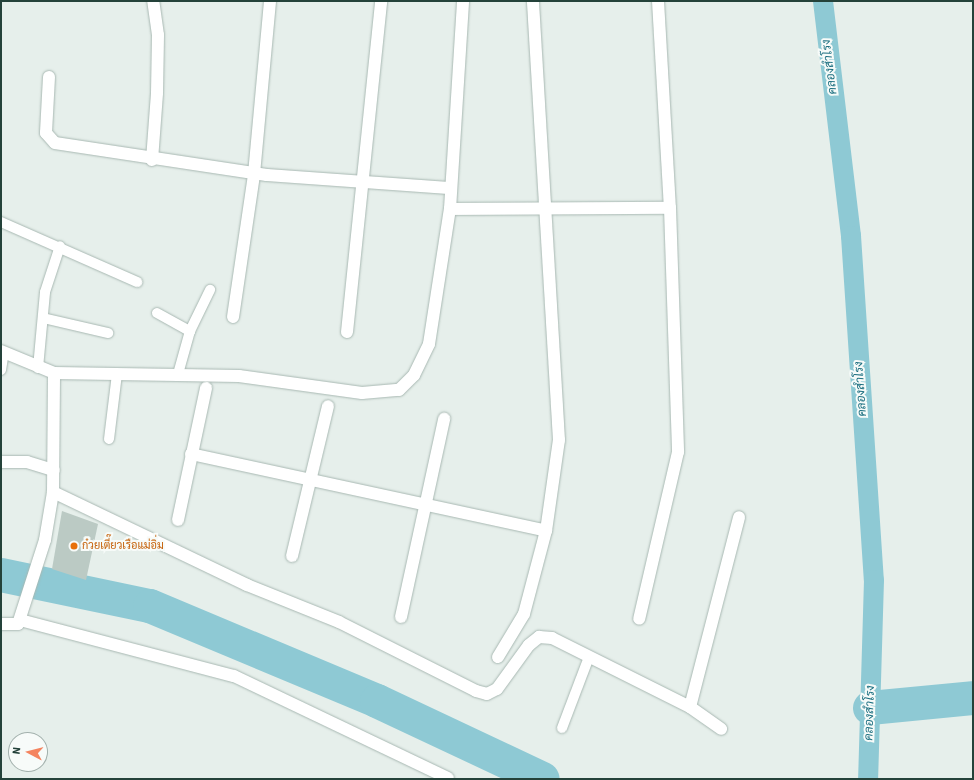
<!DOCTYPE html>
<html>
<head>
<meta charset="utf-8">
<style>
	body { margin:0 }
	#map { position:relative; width:974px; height:780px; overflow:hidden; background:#e6efeb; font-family:"Source Sans 3",Sarabun,sans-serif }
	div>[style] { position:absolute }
	.canal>* { height:20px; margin:-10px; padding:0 10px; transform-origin:10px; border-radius:10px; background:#8ec9d4 }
	.river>* { height:34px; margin:-17px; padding:0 17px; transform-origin:17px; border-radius:17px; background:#8ec9d4 }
	.building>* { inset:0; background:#bbcac4 }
	.roads { filter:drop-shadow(0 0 1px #a8b8b2) drop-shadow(0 0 1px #a8b8b2) }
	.lane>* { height:10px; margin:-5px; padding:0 5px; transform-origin:5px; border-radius:5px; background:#fff }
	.street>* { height:12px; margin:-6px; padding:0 6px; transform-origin:6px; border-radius:6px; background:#fff }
	.dots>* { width:11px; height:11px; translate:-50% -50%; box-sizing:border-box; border:2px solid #f7fbf9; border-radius:50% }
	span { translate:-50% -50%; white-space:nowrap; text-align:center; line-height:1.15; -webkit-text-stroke:4px #f7fbf9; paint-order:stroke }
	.food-label { font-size:11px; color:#c56008 }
	.left { translate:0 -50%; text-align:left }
	.water-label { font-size:12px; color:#1c6f80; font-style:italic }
	.frame { position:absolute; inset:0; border:2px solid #24423a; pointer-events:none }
	.north { position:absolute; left:8px; top:732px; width:40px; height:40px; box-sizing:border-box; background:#f7fbf9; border:1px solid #a3b1ad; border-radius:50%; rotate:277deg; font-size:11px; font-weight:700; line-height:16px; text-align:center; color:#24423a }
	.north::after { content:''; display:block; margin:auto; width:14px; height:18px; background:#f4845f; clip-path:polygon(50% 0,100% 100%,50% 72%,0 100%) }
</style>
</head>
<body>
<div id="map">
	<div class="canal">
		<div style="left:823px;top:1px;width:237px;rotate:83.2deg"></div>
		<div style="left:851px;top:236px;width:345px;rotate:86.2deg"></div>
		<div style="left:874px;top:580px;width:199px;rotate:91.7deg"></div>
	</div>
	<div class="river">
		<div style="left:1px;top:575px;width:152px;rotate:11.8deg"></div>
		<div style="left:150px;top:606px;width:246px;rotate:22.7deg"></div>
		<div style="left:377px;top:701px;width:183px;rotate:25.2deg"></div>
		<div style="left:870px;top:708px;width:103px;rotate:-5.5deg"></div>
	</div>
	<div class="building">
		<div style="clip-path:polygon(62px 511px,98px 524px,86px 580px,52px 569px)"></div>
	</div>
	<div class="roads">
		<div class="lane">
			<div style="left:1px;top:222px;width:149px;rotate:23.8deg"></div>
			<div style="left:157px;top:313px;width:38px;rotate:29deg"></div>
			<div style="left:43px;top:318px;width:67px;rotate:13deg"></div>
			<div style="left:38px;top:368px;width:76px;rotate:-84.7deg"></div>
			<div style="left:45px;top:292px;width:48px;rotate:-71.9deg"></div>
			<div style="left:1px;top:370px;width:18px;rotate:-81deg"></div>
			<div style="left:178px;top:374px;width:45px;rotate:-74.4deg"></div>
			<div style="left:190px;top:331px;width:46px;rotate:-64deg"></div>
			<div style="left:109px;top:439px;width:65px;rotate:-83deg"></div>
			<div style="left:562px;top:728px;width:76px;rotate:-69.2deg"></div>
		</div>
		<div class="street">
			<div style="left:658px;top:1px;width:207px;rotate:86.7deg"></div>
			<div style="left:49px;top:77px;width:56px;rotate:93.1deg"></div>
			<div style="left:46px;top:133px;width:13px;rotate:48deg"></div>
			<div style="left:55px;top:143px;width:214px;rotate:8.6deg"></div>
			<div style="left:267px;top:175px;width:182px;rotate:4.1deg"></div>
			<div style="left:152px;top:160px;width:67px;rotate:-85.7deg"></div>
			<div style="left:157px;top:93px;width:58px;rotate:-89deg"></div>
			<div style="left:158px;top:35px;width:34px;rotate:-98deg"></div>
			<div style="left:450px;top:209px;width:220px;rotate:-0.3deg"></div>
			<div style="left:670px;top:208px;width:244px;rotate:88.1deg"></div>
			<div style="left:678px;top:452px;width:171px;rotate:103.1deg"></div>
			<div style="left:233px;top:317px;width:145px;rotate:-81.6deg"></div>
			<div style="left:254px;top:174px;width:174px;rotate:-84.7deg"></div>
			<div style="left:347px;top:332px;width:333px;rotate:-84.1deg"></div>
			<div style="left:1px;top:351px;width:57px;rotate:22.5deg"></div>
			<div style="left:54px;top:373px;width:185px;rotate:0.9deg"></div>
			<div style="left:239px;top:376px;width:124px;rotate:7.9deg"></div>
			<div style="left:362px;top:393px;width:37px;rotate:-5deg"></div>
			<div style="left:399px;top:390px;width:21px;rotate:-45deg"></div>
			<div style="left:414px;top:375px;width:34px;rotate:-64deg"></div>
			<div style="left:429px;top:344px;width:137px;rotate:-81.2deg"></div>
			<div style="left:450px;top:209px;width:208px;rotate:-86.4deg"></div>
			<div style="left:191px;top:454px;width:363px;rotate:12.2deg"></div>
			<div style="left:546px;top:531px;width:92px;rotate:-81.9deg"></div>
			<div style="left:559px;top:440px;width:440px;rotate:-93.4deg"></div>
			<div style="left:1px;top:462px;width:26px"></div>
			<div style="left:27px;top:462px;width:28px;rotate:17deg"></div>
			<div style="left:53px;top:492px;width:215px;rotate:25.6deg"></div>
			<div style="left:247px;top:585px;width:99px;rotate:21.9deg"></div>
			<div style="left:339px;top:622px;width:153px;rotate:26.7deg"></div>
			<div style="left:476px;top:691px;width:11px;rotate:15deg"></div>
			<div style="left:487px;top:694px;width:11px;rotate:-27deg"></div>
			<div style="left:497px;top:689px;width:54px;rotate:-54deg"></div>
			<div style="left:529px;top:645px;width:13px;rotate:-39deg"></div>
			<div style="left:539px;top:637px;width:13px;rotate:4deg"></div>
			<div style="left:552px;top:638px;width:154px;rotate:26.6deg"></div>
			<div style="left:690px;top:707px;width:38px;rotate:35deg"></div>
			<div style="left:178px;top:520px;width:135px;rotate:-78deg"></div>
			<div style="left:292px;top:556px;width:154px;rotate:-76.5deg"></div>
			<div style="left:401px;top:617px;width:203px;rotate:-77.7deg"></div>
			<div style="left:20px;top:620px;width:221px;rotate:14.7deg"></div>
			<div style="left:234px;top:676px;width:237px;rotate:25.5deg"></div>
			<div style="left:1px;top:624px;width:17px"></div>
			<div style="left:18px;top:624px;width:88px;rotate:-72.2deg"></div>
			<div style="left:45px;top:540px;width:49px;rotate:-80.5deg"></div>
			<div style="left:53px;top:492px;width:119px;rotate:-89.5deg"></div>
			<div style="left:498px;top:657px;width:50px;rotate:-58.8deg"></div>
			<div style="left:524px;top:614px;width:86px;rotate:-75.2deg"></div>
			<div style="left:690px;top:707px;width:196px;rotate:-75.5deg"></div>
		</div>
	</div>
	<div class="dots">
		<div style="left:74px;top:546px;background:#e8710a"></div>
	</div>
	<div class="food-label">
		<span class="left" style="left:82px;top:546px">ก๋วยเตี๊ยวเรือแม่อิ่ม</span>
	</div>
	<div class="water-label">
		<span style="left:830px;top:67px;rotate:-97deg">คลองสำโรง</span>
		<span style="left:861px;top:389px;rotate:-94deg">คลองสำโรง</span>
		<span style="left:870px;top:713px;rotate:-88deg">คลองสำโรง</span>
	</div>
	<div class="frame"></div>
	<div class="north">N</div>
</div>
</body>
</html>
